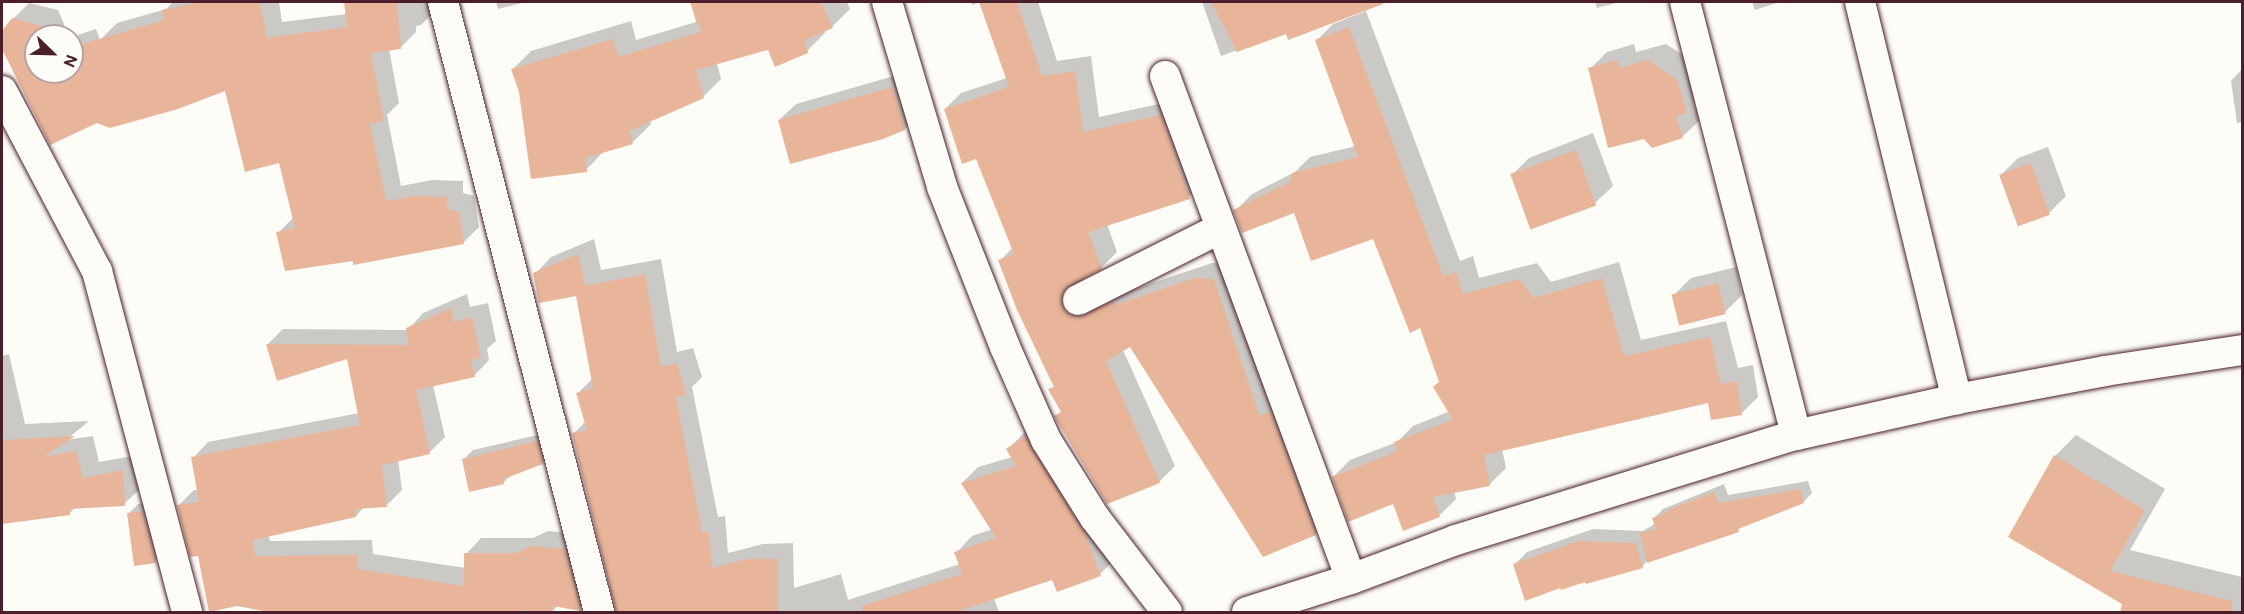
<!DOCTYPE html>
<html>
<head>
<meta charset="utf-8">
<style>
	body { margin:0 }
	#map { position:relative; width:2244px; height:614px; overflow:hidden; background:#fdfcf7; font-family:"Balsamiq Sans",sans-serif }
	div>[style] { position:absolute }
	.shadow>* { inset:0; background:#0003 }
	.building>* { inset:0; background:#e8b59a; transform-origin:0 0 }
	.roads { filter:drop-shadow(0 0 2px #4a1f2b) drop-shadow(0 0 2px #4a1f2b) }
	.minor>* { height:30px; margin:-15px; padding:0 15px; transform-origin:15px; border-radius:15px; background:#fdfcf7 }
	span { translate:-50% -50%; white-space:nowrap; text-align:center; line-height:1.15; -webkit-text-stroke:4.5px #fdfcf7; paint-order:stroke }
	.frame { position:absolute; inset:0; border:3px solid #4a1f2b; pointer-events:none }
	.north { position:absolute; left:24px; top:24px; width:60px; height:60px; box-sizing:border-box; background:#fdfcf7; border:2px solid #b5a4a5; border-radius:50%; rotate:113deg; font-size:16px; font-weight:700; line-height:24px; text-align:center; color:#4a1f2b }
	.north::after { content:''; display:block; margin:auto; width:21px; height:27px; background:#4a1f2b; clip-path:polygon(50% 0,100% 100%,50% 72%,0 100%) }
</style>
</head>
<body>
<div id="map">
	<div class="shadow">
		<div style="clip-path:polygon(173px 2px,279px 2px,282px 22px,347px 14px,346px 2px,436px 2px,437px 9px,421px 25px,416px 26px,416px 32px,400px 48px,389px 49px,399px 103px,387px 115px,401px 186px,432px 180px,463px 181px,463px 193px,474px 196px,479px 227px,463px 243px,354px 259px,278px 233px,294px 217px,280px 161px,226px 89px,97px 121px,50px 143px,2px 45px,2px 33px,13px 19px,29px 3px,58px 10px,69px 36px,36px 36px,36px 72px,72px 72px,72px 37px,96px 29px,100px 40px,117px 23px,166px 9px)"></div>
		<div style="clip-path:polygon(496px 2px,526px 2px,498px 9px)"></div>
		<div style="clip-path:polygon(694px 2px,847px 2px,850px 9px,832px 27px,825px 30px,825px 33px,807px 51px,769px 48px,717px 63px,721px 79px,703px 97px,650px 120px,651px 124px,633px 142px,604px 151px,586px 170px,521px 91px,513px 69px,531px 51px,631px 21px,636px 40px,696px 22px,691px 4px)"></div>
		<div style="clip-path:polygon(971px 2px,1038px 2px,1057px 61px,1091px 56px,1099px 117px,1177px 100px,1205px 181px,1189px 197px,1107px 224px,1117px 252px,1101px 268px,1076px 281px,1078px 291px,1131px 290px,1212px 263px,1230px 264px,1332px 518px,1316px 534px,1131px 345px,1123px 350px,1175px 466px,1159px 482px,1107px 503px,1056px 417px,1062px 411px,1050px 390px,1055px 385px,1000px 261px,1013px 247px,977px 157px,945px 109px,961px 93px,1007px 78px,981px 2px,972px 5px)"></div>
		<div style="clip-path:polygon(1202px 2px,1323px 2px,1325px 5px,1304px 26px,1221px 56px)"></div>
		<div style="clip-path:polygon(1595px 2px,1620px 2px,1597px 8px)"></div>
		<div style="clip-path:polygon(1752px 2px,1780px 2px,1755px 10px)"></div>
		<div style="clip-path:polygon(1366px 11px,1460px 261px,1473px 256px,1479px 278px,1537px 263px,1551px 282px,1619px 262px,1641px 340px,1726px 321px,1738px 368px,1753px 365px,1758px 397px,1741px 414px,1709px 401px,1502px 449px,1506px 468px,1489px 485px,1454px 492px,1456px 499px,1439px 516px,1394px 503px,1333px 477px,1350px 460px,1397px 442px,1413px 426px,1450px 411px,1421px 326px,1373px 237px,1295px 211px,1235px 211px,1252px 194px,1295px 172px,1310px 157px,1356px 146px,1316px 41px,1333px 24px)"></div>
		<div style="clip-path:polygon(1634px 44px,1636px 52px,1666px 44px,1694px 62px,1704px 94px,1694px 103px,1700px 120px,1682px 137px,1590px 69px,1607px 52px)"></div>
		<div style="clip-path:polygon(2242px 69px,2242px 122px,2237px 123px,2231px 81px)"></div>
		<div style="clip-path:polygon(908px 72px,921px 112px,905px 129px,883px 137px,779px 120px,796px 104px)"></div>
		<div style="clip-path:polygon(1593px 133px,1613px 186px,1595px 203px,1532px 228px,1512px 175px,1529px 158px)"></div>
		<div style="clip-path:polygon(2048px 147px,2066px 196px,2049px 213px,2001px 175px,2018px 158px)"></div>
		<div style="clip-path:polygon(594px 239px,601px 270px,661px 259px,677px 352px,693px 348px,702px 377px,692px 387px,718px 517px,725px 516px,728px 553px,763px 544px,793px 543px,794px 588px,841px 574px,848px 600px,960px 564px,956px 553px,972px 536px,993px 529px,962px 483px,978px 467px,1012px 457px,1008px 449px,1024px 433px,1042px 421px,1116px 558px,1100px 574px,1053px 578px,994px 598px,999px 612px,617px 612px,573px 434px,586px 421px,578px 393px,593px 378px,577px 294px,535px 274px,551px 257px)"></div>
		<div style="clip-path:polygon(1736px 267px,1742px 295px,1725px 312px,1674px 295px,1691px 278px)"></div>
		<div style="clip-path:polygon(467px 294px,470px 307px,488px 303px,496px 341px,487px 349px,489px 360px,474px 376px,433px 385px,445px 437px,429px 453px,398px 459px,402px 490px,386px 506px,364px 507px,356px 516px,269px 535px,270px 541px,372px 540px,373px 554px,466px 568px,466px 554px,481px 538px,533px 538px,548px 531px,580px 534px,596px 594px,580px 609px,558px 606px,552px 611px,545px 612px,281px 612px,237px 605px,199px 555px,178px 506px,194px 490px,198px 490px,193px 458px,208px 442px,359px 413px,348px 357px,267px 345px,283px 329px,408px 330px,423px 313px)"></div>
		<div style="clip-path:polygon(9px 354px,25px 424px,89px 421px,66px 440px,93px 436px,99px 462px,139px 455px,141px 488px,124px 504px,76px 507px,69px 514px,2px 522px,2px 356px)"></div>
		<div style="clip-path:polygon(546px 433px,552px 454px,543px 463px,512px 474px,503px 483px,464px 459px,473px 450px)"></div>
		<div style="clip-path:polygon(2076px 435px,2165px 489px,2130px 550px,2242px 577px,2242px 612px,2142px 612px,2010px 537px,2055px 456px)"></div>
		<div style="clip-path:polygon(1808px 481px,1812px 493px,1803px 502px,1743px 525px,1738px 530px,1647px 561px,1642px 567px,1586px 580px,1515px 564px,1527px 552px,1593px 529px,1643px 531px,1656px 523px,1654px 518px,1663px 509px,1724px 484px,1728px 495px)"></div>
		<div style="clip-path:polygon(151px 502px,164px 552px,155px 561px,129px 513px,138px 504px)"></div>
	</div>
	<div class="building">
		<div style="clip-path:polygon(201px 2px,260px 2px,267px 38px,347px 27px,344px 2px,397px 2px,401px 49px,371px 53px,384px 121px,370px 124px,386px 201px,415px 196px,447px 197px,447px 209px,459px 212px,464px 244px,353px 265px,353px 261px,285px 271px,276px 232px,295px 228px,279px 163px,245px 172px,225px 91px,178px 109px,110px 128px,97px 123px,50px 145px,2px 49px,2px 31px,12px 18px,42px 26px,46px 36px,36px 36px,36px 72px,72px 72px,72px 47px,164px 20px,162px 10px)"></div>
		<div style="clip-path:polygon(690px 2px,821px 2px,833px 28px,805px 40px,808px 53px,775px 67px,768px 50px,696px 70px,704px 98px,629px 131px,633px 144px,585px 158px,587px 172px,531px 179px,519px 92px,511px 69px,613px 39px,618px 57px,701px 32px)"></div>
		<div style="clip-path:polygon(979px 2px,1017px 2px,1042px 76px,1075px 71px,1083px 132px,1161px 115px,1190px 199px,1088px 232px,1102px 269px,1064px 290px,1061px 300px,1063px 308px,1069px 315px,1078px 317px,1114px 301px,1115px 305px,1195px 278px,1214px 279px,1259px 415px,1271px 412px,1316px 535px,1263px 557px,1130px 347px,1106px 361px,1160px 483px,1107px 504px,1054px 416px,1061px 412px,1048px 389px,1054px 387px,1017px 310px,998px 260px,1014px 254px,976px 159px,962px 164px,944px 109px,1009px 87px)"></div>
		<div style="clip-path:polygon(1211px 2px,1382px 2px,1383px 4px,1288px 40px,1286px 34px,1237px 52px)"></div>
		<div style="clip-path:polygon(1349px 27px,1443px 276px,1456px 272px,1463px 294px,1519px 279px,1534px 298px,1602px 278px,1624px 356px,1710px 337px,1721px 384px,1737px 381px,1742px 415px,1711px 420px,1708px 403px,1484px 455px,1490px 486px,1433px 497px,1440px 517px,1403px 531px,1393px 504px,1348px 522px,1332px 477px,1398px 451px,1394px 442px,1453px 420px,1433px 387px,1439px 382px,1420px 328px,1410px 333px,1373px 239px,1311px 261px,1294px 213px,1242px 233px,1233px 210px,1290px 182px,1292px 173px,1358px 157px,1315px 40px)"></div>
		<div style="clip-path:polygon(1617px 60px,1619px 68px,1648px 60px,1677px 80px,1687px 113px,1676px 116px,1683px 138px,1652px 148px,1644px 139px,1608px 148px,1588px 68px)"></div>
		<div style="clip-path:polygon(892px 87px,905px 130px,883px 139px,790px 164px,778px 120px)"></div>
		<div style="left:1576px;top:150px;width:59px;height:70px;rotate:70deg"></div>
		<div style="left:2031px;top:163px;width:55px;height:34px;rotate:70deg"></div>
		<div style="clip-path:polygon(578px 254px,585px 286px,645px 274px,661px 367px,677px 363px,686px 395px,676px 398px,702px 532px,709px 532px,712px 568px,746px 559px,778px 559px,778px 612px,616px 612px,572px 433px,587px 430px,576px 393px,593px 388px,576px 296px,539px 303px,533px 273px)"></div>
		<div style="left:1718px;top:283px;width:32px;height:48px;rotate:76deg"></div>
		<div style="clip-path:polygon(451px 308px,454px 322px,472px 317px,481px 358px,471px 360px,475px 377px,416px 390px,430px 454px,382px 465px,387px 507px,356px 509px,356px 517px,253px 540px,255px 556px,357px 555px,358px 569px,464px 586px,464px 553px,516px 553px,532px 546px,565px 549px,581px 611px,553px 606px,553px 612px,521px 610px,521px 612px,269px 612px,237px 606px,209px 612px,198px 556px,190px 557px,177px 505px,199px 502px,191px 457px,360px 425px,347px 359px,277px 381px,266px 344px,409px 345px,406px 328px)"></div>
		<div style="clip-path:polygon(75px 436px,43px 457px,76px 451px,83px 478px,123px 470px,125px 506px,69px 509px,70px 515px,2px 524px,2px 440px)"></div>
		<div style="clip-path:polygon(1025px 436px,1084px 532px,1101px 576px,1057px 592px,1052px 580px,956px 612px,863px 612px,862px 606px,962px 574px,954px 552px,996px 538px,961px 483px,1016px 466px,1006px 449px)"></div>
		<div style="clip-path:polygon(537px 441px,543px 464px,503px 479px,504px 484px,469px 492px,462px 459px)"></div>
		<div style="clip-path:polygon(2054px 455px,2145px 510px,2110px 571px,2232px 601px,2231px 612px,2120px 612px,2122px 604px,2008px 537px)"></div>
		<div style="clip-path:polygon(1800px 489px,1804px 503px,1738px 529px,1739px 532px,1647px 563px,1640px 533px,1656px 529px,1652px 518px,1668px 512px,1668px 510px,1714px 492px,1719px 503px)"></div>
		<div style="clip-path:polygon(142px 511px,156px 563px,134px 566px,127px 513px)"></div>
		<div style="clip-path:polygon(1579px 541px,1636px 543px,1643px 568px,1586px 584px,1585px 582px,1561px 590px,1560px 588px,1525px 601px,1513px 564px)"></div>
	</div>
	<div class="roads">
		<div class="minor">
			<div style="left:443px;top:2px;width:630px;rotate:75.65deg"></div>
			<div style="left:887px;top:2px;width:193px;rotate:73.4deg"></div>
			<div style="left:942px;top:187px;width:172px;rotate:68.5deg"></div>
			<div style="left:1005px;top:347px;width:102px;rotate:66.2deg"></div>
			<div style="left:1046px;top:440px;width:92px;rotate:57.9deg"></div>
			<div style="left:1095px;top:518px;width:118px;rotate:52.5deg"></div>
			<div style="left:1685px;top:2px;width:447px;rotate:75.6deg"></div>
			<div style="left:1860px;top:2px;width:409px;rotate:76.3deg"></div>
			<div style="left:1165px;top:76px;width:536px;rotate:69.71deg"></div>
			<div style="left:2px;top:91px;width:204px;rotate:62.2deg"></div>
			<div style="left:97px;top:271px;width:353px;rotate:75.2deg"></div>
			<div style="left:1078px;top:300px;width:160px;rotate:-26.7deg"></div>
			<div style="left:1247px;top:612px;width:109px;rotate:-17.6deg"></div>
			<div style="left:1351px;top:579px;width:112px;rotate:-20.4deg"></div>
			<div style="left:1456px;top:540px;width:356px;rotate:-17.2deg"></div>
			<div style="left:1796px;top:435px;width:165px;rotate:-12.6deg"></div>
			<div style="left:1957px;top:399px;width:151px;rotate:-10.7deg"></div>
			<div style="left:2105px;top:371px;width:139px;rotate:-8.7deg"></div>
		</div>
	</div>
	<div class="frame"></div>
	<div class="north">N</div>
</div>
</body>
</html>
